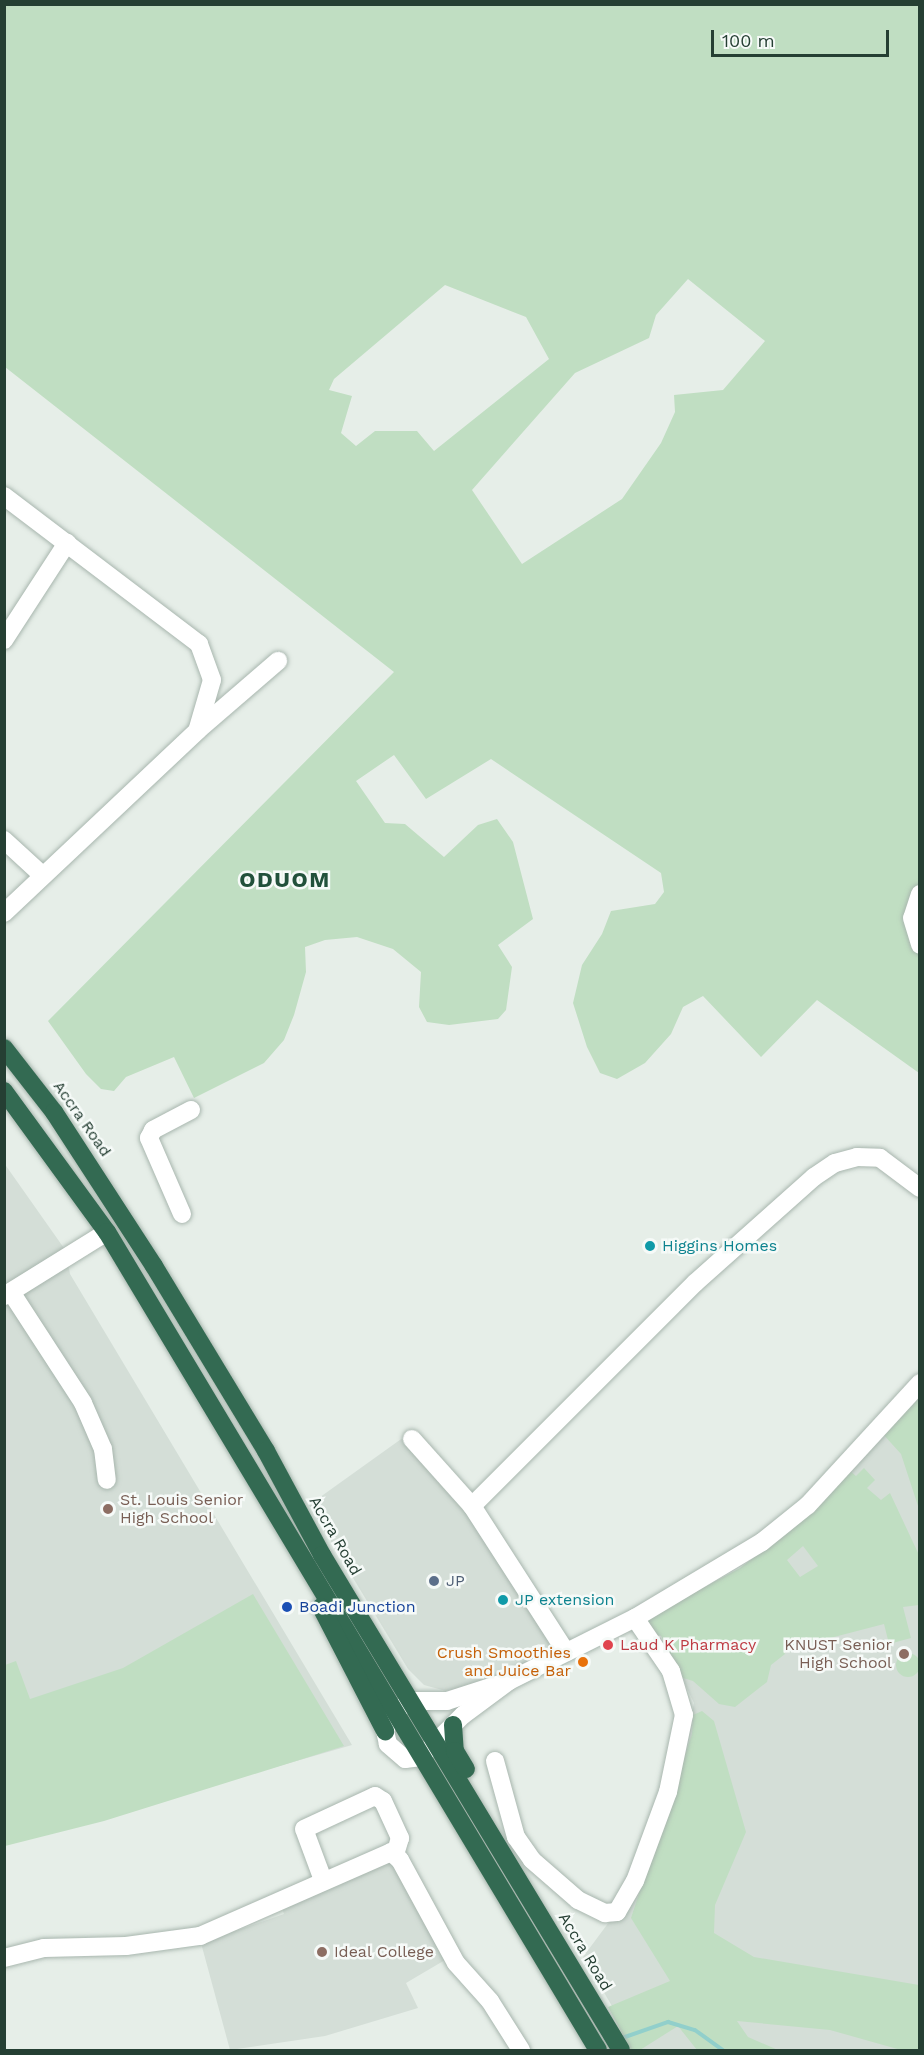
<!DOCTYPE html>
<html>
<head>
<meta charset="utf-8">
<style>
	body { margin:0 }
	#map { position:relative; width:924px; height:2055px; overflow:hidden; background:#e6eee8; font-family:"Work Sans",sans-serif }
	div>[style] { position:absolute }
	.built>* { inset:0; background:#d4ded7 }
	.green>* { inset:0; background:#c0dec2 }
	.round { border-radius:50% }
	.stream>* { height:4px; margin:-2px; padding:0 2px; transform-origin:2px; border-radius:2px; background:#91cfcb }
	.roads { filter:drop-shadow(0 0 2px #a8b6ae) drop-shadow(0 0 2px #a8b6ae) }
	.minor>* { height:18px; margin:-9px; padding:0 9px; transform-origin:9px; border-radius:9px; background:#fff }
	.highway>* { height:18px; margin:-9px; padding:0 9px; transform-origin:9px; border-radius:9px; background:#336a52 }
	.dots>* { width:16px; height:16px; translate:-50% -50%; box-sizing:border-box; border:3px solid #f6faf8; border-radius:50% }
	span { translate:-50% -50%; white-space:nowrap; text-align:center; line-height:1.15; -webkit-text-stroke:5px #f6faf8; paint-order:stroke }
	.street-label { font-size:16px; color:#253f33 }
	.culture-label { font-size:16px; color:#0d838f }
	.left { translate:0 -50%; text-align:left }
	.education-label { font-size:16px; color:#785e54 }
	.right { translate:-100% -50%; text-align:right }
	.service-label { font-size:16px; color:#4e5e75 }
	.transit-label { font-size:16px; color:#164399 }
	.health-label { font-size:16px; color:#be3a42 }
	.food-label { font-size:16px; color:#c56008 }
	.district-label { font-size:22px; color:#22513b; font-weight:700; letter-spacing:1.5px }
	.frame { position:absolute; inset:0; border:6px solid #253f33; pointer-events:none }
	.scale { position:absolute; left:711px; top:30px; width:178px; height:27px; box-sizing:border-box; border:3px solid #253f33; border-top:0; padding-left:8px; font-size:18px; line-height:21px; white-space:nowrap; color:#253f33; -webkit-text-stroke:4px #f6faf8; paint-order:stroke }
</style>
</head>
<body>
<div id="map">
	<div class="built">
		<div style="clip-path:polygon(4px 1163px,66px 1251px,70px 1274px,352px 1745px,4px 1845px)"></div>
		<div style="clip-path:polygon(919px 1396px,919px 2050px,638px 2050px,583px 1957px,644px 1875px,681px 1761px,694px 1703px,663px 1639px,812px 1517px,893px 1421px)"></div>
		<div style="clip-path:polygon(404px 1437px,462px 1502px,542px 1622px,552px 1650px,484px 1684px,446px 1691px,424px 1685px,408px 1669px,309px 1505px)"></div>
		<div style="clip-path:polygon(391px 1855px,445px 1960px,406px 1983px,418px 2008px,325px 2036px,230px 2050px,201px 1943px,284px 1914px,281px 1905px)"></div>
	</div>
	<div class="green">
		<div style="clip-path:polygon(evenodd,4px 5px,919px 5px,919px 1073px,817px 1000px,761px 1057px,703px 996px,683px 1007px,671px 1034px,645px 1063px,617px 1079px,600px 1073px,587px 1047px,573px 1003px,582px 965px,602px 934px,611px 911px,655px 904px,664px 892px,661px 873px,491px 759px,426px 799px,394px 755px,356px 781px,385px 823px,405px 824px,444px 857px,478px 825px,497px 819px,513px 842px,533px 919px,498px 945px,512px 967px,506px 1010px,498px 1019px,449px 1025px,427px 1022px,419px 1007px,421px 972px,393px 949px,357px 937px,325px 940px,305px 947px,306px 972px,294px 1015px,284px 1040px,264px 1063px,194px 1098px,174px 1057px,126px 1077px,114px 1091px,101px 1089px,86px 1074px,48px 1021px,394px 672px,5px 367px,4px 5px,688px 279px,765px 341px,723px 390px,674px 395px,675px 412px,661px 443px,622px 499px,522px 564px,472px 490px,575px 373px,649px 338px,656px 315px,688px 279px,4px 5px,445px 285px,526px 317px,549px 359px,434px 451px,417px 431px,375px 431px,356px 446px,341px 433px,352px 396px,329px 390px,334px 379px,445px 285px)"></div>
		<div style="clip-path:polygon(919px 1395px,919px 1509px,901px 1454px,882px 1433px)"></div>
		<div style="clip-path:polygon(evenodd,864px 1468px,875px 1480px,867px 1488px,881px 1500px,890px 1493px,919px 1555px,919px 1605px,903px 1607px,911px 1638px,889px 1644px,884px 1624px,784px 1650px,785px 1654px,771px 1665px,767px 1682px,735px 1707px,719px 1704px,693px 1681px,683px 1678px,661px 1636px,648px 1631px,643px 1620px,740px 1568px,797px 1524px,849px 1470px,856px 1476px,864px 1468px,803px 1546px,818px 1566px,800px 1577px,787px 1560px,803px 1546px)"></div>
		<div style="clip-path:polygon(253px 1594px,344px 1746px,104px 1821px,5px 1846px,5px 1665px,16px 1661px,30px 1699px,123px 1668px)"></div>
		<div class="round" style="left:896px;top:1653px;width:24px;height:24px"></div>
		<div style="clip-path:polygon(702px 1711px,714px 1721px,746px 1832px,715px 1905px,714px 1933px,754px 1957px,919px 1985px,919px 2050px,901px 2050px,830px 2030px,737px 2021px,748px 2037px,778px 2050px,697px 2050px,678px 2026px,640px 2050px,631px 2050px,608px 2007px,670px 1981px,631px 1918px,692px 1734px,693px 1715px)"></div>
	</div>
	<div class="stream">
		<div style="left:622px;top:2038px;width:49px;rotate:-19.2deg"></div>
		<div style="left:668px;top:2022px;width:28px;rotate:17deg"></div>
		<div style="left:695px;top:2030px;width:34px;rotate:36deg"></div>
	</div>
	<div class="roads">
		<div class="minor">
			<div style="left:4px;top:496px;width:245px;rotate:37.2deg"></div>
			<div style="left:199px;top:644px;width:38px;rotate:70deg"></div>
			<div style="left:212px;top:680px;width:50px;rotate:106.3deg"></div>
			<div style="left:4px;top:640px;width:116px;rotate:-57deg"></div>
			<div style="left:4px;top:840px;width:52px;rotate:42.6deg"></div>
			<div style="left:920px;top:894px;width:25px;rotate:108deg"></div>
			<div style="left:912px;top:918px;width:28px;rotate:73deg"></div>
			<div style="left:4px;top:913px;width:267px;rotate:-43.3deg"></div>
			<div style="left:198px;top:730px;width:106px;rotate:-40.8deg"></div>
			<div style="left:182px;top:1214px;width:83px;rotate:-113.5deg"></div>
			<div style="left:149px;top:1138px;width:9px;rotate:-63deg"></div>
			<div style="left:153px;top:1130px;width:43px;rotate:-27.8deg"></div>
			<div style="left:11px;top:1292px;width:132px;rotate:57deg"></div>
			<div style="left:83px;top:1403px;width:50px;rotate:66.5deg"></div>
			<div style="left:103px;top:1449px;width:31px;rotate:83deg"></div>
			<div style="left:4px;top:1296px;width:121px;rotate:-31.9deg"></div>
			<div style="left:412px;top:1439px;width:90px;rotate:48.2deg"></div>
			<div style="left:472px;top:1506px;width:174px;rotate:57.2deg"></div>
			<div style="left:472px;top:1506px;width:315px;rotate:-45deg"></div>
			<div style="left:695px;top:1283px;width:159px;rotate:-41.7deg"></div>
			<div style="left:814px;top:1177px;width:25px;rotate:-34deg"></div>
			<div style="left:835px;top:1163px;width:23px;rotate:-15deg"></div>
			<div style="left:857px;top:1157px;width:23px;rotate:2deg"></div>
			<div style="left:880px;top:1158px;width:50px;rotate:36.9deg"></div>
			<div style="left:509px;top:1681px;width:57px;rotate:143.5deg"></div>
			<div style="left:463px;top:1715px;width:59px;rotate:135deg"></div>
			<div style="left:421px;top:1757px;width:16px;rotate:173deg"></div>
			<div style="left:405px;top:1759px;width:23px;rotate:-139deg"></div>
			<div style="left:388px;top:1744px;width:13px;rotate:-103deg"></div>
			<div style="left:385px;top:1731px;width:22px;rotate:-66deg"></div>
			<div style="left:394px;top:1711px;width:21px;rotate:-28deg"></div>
			<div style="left:413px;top:1701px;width:34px"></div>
			<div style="left:447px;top:1701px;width:65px;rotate:-17.9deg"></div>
			<div style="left:509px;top:1681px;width:141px;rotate:-26.6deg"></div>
			<div style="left:635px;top:1618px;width:148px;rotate:-30.9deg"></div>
			<div style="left:762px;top:1542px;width:59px;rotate:-38.8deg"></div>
			<div style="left:808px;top:1505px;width:166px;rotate:-47.4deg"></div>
			<div style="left:495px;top:1761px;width:79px;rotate:74.6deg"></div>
			<div style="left:516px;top:1837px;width:28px;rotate:55deg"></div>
			<div style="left:532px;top:1860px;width:61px;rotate:41deg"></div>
			<div style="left:578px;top:1900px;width:30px;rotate:26deg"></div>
			<div style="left:605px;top:1913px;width:12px;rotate:-5deg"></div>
			<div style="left:617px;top:1912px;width:36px;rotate:-60deg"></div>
			<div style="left:635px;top:1881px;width:95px;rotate:-69.7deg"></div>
			<div style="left:668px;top:1792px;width:79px;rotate:-78.3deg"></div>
			<div style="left:684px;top:1715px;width:46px;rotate:-106.5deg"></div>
			<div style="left:671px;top:1671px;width:64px;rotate:-124.2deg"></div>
			<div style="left:323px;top:1880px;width:54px;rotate:-110.4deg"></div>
			<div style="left:304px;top:1829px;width:78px;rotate:-24.9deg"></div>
			<div style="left:375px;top:1796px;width:9px;rotate:32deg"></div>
			<div style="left:383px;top:1801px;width:41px;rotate:65.3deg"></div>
			<div style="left:400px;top:1838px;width:17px;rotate:107deg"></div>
			<div style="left:4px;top:1958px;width:41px;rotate:-14deg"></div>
			<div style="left:44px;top:1948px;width:82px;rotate:-1.4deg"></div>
			<div style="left:126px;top:1946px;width:75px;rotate:-7.7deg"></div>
			<div style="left:200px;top:1936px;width:209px;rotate:-23.7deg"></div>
			<div style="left:391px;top:1852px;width:12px;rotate:42deg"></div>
			<div style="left:400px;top:1860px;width:117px;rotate:61.5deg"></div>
			<div style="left:456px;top:1963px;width:51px;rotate:48.2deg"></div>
			<div style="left:490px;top:2001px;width:58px;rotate:57.7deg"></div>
		</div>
		<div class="highway">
			<div style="left:4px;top:1048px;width:81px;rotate:52deg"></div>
			<div style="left:54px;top:1112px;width:184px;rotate:57deg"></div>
			<div style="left:154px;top:1266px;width:216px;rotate:58.8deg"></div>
			<div style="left:266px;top:1451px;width:118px;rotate:61.7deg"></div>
			<div style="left:322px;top:1555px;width:578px;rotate:58.87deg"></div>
			<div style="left:4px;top:1091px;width:175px;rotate:53.9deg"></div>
			<div style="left:107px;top:1232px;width:954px;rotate:59.03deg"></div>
			<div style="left:321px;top:1607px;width:140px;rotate:62.7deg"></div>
			<div style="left:453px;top:1725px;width:26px;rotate:86deg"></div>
			<div style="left:455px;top:1751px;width:21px;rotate:59deg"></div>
		</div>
	</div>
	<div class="dots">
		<div style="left:650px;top:1246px;background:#0f9aa8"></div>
		<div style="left:108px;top:1509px;background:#8d6e63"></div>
		<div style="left:434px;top:1581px;background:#5c6f8a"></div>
		<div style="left:503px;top:1600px;background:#0f9aa8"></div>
		<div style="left:287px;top:1607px;background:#1a4fb4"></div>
		<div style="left:608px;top:1645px;background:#e0444e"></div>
		<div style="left:904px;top:1654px;background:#8d6e63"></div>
		<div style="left:583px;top:1662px;background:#e8710a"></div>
		<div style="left:322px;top:1952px;background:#8d6e63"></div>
	</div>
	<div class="street-label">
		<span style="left:82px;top:1119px;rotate:55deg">Accra Road</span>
		<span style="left:335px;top:1536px;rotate:60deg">Accra Road</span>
		<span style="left:585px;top:1952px;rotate:59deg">Accra Road</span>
	</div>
	<div class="culture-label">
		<span class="left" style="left:662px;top:1246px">Higgins Homes</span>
		<span class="left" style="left:515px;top:1600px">JP extension</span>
	</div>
	<div class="education-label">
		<span class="left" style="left:120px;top:1509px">St. Louis Senior<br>High School</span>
		<span class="right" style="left:892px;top:1654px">KNUST Senior<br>High School</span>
		<span class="left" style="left:334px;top:1952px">Ideal College</span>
	</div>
	<div class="service-label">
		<span class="left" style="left:446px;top:1581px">JP</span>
	</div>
	<div class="transit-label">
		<span class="left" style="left:299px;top:1607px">Boadi Junction</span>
	</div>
	<div class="health-label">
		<span class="left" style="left:620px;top:1645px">Laud K Pharmacy</span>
	</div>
	<div class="food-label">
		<span class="right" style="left:571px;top:1662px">Crush Smoothies<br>and Juice Bar</span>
	</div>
	<div class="district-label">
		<span style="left:285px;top:880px">ODUOM</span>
	</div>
	<div class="frame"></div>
	<div class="scale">100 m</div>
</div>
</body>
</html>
